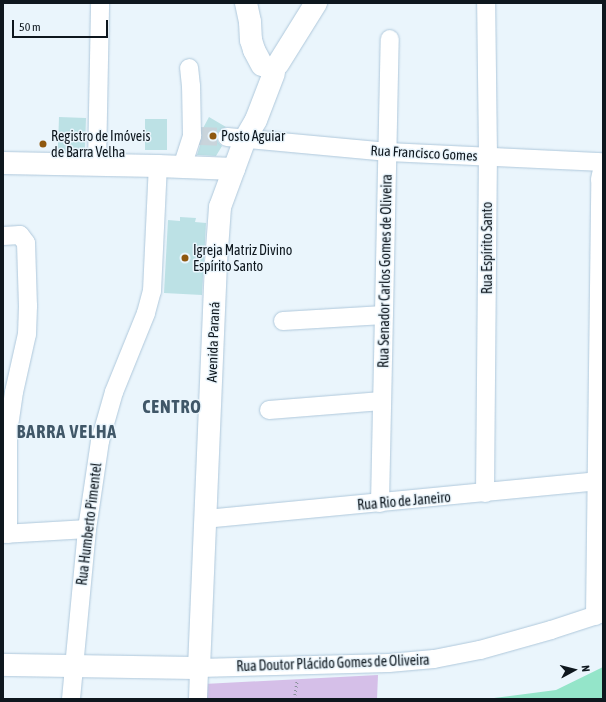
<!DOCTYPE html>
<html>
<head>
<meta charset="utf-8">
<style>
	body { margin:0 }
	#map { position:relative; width:606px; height:702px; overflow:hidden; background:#eaf5fc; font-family:"Asap Condensed",sans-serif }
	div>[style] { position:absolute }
	.green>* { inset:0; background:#d5bfe8 }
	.water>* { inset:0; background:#94e5c9 }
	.building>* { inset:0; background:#bce1e5; transform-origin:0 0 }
	.minor-tunnel>* { height:18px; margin-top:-9px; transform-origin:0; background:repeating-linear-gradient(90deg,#c9d4db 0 18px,transparent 0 27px) }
	.path>* { height:2.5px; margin-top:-1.25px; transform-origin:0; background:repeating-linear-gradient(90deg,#879198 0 1px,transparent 0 4px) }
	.roads { filter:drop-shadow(0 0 1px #afc8db) drop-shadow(0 0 1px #afc8db) }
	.minor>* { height:18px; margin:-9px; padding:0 9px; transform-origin:9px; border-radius:9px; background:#fff }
	.major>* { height:22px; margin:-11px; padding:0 11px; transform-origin:11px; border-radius:11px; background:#fff }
	.dots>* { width:11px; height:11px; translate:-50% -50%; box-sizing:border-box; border:2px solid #eaf5fc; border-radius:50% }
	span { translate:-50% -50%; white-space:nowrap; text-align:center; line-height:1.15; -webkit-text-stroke:3px #eaf5fc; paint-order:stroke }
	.poi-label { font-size:14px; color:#0e171e }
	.left { translate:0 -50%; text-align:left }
	.street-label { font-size:14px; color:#0e171e }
	.district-label { font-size:18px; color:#405768; font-weight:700; letter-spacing:1px }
	.frame { position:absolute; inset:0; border:4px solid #0e171e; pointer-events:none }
	.north { position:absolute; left:554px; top:650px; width:40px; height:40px; -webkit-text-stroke:3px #eaf5fc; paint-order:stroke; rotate:83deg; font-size:11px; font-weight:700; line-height:16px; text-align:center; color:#0e171e }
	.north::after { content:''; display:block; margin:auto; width:14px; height:18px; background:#0e171e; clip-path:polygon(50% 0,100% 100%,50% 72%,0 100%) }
	.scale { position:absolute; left:12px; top:20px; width:96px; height:18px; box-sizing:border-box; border:2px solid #0e171e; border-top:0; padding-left:5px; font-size:12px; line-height:14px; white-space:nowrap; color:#0e171e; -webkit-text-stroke:3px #eaf5fc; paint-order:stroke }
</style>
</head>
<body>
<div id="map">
	<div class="green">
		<div style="clip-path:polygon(378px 675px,377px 699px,204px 699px,204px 684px)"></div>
	</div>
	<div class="water">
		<div style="clip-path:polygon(603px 667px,603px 699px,486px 699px,556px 690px)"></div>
	</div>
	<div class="building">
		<div style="left:59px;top:117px;width:27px;height:34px;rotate:2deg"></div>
		<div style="clip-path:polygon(209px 117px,226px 127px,219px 131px,217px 136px,218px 142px,222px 146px,216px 156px,197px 155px,202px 139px,202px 130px)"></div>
		<div style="left:145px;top:119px;width:22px;height:31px"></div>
		<div style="clip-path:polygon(180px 217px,196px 218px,195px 222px,206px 223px,202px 295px,164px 293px,168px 220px,180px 221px)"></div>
	</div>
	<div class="minor-tunnel">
		<div style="left:199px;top:136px;width:28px;rotate:2deg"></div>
	</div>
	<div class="path">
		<div style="left:294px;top:699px;width:19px;rotate:-81deg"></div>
	</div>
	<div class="roads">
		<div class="minor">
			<div style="left:227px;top:137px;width:162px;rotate:5.3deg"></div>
			<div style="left:388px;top:152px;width:215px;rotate:2.7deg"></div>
			<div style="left:97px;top:164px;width:161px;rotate:-88.9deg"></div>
			<div style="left:182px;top:167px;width:33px;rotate:-72deg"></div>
			<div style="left:192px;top:136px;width:50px;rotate:-91.1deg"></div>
			<div style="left:191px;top:86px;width:18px;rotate:-96deg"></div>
			<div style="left:3px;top:236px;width:17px;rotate:-3deg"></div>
			<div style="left:20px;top:235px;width:10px;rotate:53deg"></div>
			<div style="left:26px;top:243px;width:63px;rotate:88.2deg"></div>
			<div style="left:28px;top:306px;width:28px;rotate:92deg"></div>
			<div style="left:27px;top:334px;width:59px;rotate:102.6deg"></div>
			<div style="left:14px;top:392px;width:41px;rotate:98.3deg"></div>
			<div style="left:8px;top:433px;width:101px;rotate:90deg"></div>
			<div style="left:283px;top:321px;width:101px;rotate:-3.4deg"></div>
			<div style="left:269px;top:410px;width:113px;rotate:-4.6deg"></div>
			<div style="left:485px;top:493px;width:337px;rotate:-89.5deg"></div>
			<div style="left:488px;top:156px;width:153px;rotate:-90.7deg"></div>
			<div style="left:380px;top:503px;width:464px;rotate:-88.8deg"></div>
			<div style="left:205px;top:519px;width:400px;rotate:-5.5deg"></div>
			<div style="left:3px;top:534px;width:84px;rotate:-3.4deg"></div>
			<div style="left:595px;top:616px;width:437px;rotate:-89.3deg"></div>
			<div style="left:600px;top:179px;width:13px;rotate:-77deg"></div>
			<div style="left:71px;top:699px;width:171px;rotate:-84.6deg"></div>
			<div style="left:87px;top:529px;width:89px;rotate:-81.6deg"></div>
			<div style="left:100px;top:441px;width:51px;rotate:-74.1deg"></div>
			<div style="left:114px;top:392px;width:85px;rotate:-67.9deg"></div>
			<div style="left:146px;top:313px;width:23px;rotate:-75deg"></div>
			<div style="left:152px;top:291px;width:125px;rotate:-87.3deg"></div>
			<div style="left:198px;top:699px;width:31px;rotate:-88deg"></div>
			<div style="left:199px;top:668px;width:190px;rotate:-1.5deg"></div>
			<div style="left:389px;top:663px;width:45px;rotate:-5.1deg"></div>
			<div style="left:434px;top:659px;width:47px;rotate:-11.1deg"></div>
			<div style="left:480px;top:650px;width:74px;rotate:-15.7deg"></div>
			<div style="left:551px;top:630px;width:55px;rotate:-18.1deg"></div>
		</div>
		<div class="major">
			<div style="left:246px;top:3px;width:19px;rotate:78deg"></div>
			<div style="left:250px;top:22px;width:18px;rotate:87deg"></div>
			<div style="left:251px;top:40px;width:10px;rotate:73deg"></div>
			<div style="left:254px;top:50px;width:17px;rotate:62deg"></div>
			<div style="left:278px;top:64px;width:72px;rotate:-58.1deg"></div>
			<div style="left:3px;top:163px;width:155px;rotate:1.1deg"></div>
			<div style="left:158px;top:166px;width:76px;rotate:2.3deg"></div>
			<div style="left:3px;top:665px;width:196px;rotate:0.9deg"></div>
			<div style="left:199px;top:668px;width:405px;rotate:-87.6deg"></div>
			<div style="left:216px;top:263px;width:56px;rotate:-85.9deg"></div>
			<div style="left:220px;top:207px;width:72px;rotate:-69.8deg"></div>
			<div style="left:245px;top:139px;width:22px;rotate:-60deg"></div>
			<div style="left:256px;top:120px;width:50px;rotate:-69deg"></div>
		</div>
	</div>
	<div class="dots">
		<div style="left:213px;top:136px;background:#8f580f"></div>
		<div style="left:43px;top:144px;background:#8f580f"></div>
		<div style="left:185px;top:258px;background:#8f580f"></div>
	</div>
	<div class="poi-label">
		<span class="left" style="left:51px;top:144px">Registro de Imóveis<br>de Barra Velha</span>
		<span class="left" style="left:221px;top:136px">Posto Aguiar</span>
		<span class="left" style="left:193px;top:258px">Igreja Matriz Divino<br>Espírito Santo</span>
	</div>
	<div class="street-label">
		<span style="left:424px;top:153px;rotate:3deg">Rua Francisco Gomes</span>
		<span style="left:487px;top:248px;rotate:-90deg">Rua Espírito Santo</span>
		<span style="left:385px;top:271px;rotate:-89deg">Rua Senador Carlos Gomes de Oliveira</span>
		<span style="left:213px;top:342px;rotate:-88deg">Avenida Paraná</span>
		<span style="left:404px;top:501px;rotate:-5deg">Rua Rio de Janeiro</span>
		<span style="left:89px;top:524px;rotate:-83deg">Rua Humberto Pimentel</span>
		<span style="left:333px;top:663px;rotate:-2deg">Rua Doutor Plácido Gomes de Oliveira</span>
	</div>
	<div class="district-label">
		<span style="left:172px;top:407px">CENTRO</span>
		<span style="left:67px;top:432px">BARRA VELHA</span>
	</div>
	<div class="frame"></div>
	<div class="north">N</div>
	<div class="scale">50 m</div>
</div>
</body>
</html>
